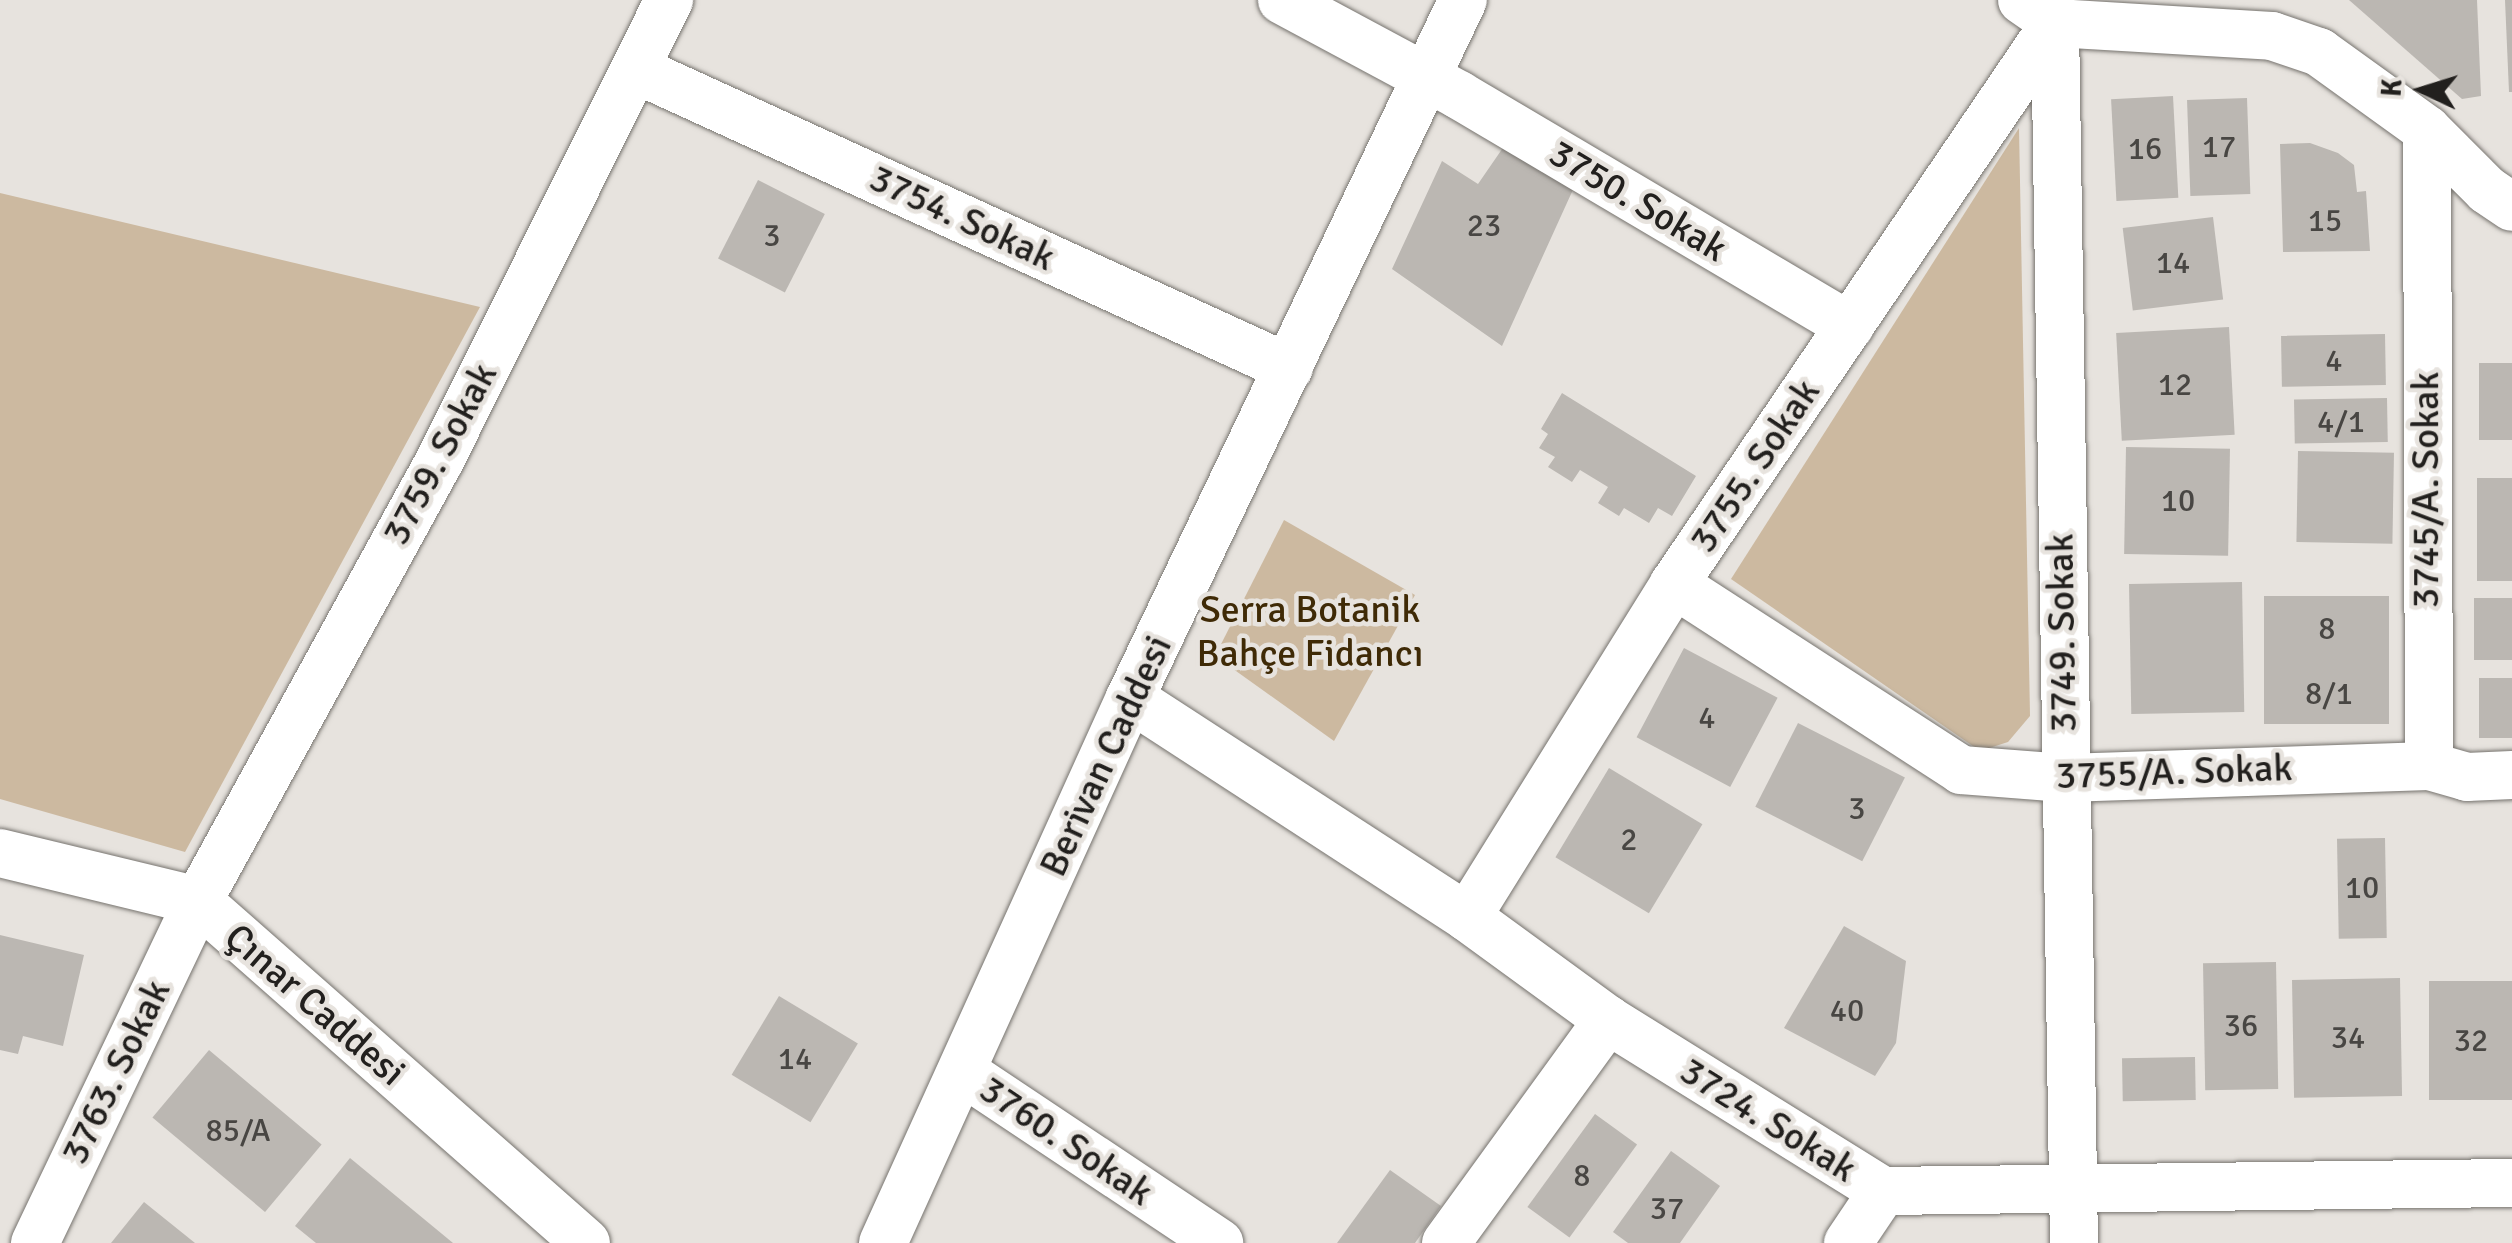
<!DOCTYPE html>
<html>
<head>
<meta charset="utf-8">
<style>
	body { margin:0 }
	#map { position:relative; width:2512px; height:1243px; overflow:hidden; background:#e7e3de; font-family:Signika,sans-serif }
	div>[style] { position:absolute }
	.green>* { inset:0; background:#ccb9a0 }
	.building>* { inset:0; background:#bbb7b2; transform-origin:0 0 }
	.roads { filter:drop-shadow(0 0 2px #76736e) drop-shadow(0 0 2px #76736e) }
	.minor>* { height:48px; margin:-24px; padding:0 24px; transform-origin:24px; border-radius:24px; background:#fff }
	span { translate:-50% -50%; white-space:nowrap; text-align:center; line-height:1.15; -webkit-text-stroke:9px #e7e3de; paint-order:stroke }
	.number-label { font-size:32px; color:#484643 }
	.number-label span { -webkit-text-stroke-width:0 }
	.street-label { font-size:38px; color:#22201e }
	.park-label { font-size:38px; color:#3f2a06 }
	.north { position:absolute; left:2372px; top:40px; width:100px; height:100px; -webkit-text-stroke:8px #e7e3de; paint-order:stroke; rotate:274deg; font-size:28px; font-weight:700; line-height:40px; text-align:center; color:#22201e }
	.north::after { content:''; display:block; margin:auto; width:35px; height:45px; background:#22201e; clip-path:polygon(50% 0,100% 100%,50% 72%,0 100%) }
</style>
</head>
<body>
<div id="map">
	<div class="green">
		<div style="clip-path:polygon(2019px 128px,2030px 716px,2008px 742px,1980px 751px,1731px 579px)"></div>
		<div style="clip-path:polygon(0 193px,480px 307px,185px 852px,0 799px)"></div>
		<div style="clip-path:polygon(1284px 520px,1415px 595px,1334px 741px,1215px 656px)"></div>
	</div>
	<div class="building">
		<div style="clip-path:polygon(2349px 0,2477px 0,2481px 96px,2462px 99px)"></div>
		<div style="clip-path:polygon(2505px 0,2512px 0,2512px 92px,2509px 92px)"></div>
		<div style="left:2173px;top:96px;width:102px;height:62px;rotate:87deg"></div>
		<div style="left:2247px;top:98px;width:96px;height:60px;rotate:88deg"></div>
		<div style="clip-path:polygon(1509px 139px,1576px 183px,1502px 346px,1392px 269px,1442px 161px,1478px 184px)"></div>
		<div style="clip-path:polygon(2310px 143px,2338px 153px,2354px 165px,2357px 192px,2366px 191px,2370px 251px,2283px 252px,2280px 144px)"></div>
		<div style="left:758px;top:180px;width:75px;height:88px;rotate:27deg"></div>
		<div style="left:2213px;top:217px;width:83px;height:91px;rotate:83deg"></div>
		<div style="left:2229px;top:327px;width:108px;height:113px;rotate:87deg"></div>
		<div style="left:2385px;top:334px;width:51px;height:104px;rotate:89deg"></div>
		<div style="left:2512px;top:363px;width:77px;height:33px;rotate:90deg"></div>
		<div style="clip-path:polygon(1562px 393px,1696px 476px,1672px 516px,1658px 508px,1649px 523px,1624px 508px,1619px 516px,1598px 503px,1608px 487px,1580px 470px,1572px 482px,1548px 467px,1555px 457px,1539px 448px,1548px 434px,1541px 429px)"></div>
		<div style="left:2387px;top:398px;width:44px;height:93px;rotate:89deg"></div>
		<div style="left:2126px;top:447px;width:104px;height:107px;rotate:1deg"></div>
		<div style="left:2298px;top:451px;width:96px;height:91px;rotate:1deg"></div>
		<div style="left:2512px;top:478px;width:103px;height:35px;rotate:90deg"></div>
		<div style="left:2242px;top:582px;width:130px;height:113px;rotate:89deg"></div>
		<div style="left:2389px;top:596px;width:128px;height:125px;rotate:90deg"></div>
		<div style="left:2474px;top:598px;width:38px;height:62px"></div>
		<div style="left:1684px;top:648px;width:106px;height:101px;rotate:28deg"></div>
		<div style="left:2479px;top:678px;width:33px;height:60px"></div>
		<div style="left:1798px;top:723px;width:120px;height:94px;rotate:27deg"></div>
		<div style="left:1609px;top:768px;width:109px;height:104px;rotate:31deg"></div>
		<div style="left:2385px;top:838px;width:100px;height:48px;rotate:89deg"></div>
		<div style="clip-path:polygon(1844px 926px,1906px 961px,1896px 1043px,1875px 1076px,1784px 1028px)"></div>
		<div style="clip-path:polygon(0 935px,84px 955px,63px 1046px,23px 1036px,18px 1054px,0 1050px)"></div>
		<div style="left:2276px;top:962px;width:127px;height:73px;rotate:89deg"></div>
		<div style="left:2400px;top:978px;width:118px;height:108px;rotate:89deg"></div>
		<div style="left:2512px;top:981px;width:119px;height:83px;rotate:90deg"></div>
		<div style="left:779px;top:996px;width:92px;height:92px;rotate:31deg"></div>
		<div style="left:209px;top:1050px;width:147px;height:88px;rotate:40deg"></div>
		<div style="left:2195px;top:1057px;width:43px;height:73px;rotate:89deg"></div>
		<div style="left:1595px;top:1114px;width:52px;height:115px;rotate:36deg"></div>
		<div style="clip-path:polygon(1671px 1151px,1720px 1186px,1680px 1243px,1628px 1243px,1613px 1232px)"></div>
		<div style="clip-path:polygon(350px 1158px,453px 1243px,316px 1243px,295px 1226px)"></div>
		<div style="clip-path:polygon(1390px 1170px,1441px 1206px,1415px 1243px,1337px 1243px)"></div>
		<div style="clip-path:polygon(144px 1202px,195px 1243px,111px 1243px)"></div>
	</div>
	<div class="roads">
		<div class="minor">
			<div style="left:1282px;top:0;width:201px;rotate:28.2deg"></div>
			<div style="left:1459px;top:95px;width:454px;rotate:30.6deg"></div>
			<div style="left:2022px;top:0;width:40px;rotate:34.9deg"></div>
			<div style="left:2055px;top:23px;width:217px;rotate:3.4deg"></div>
			<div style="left:2272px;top:36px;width:50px;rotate:18.8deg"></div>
			<div style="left:2319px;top:52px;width:133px;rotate:35.8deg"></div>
			<div style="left:2427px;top:130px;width:85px;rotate:45deg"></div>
			<div style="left:2487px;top:190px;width:30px;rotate:34deg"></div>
			<div style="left:2055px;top:23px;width:1220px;rotate:89.11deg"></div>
			<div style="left:635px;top:69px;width:719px;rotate:24.57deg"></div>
			<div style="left:2427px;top:130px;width:636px;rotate:89.82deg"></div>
			<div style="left:2429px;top:766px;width:40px;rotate:16deg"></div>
			<div style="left:2467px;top:777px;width:45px;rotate:-2.5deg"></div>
			<div style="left:1674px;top:584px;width:342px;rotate:32.9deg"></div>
			<div style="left:1961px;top:770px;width:104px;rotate:4.4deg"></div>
			<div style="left:2065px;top:778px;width:364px;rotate:-1.9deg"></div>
			<div style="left:1130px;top:698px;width:402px;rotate:33deg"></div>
			<div style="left:1467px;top:917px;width:175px;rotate:36.1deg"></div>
			<div style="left:1608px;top:1020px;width:324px;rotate:31.9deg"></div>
			<div style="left:1883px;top:1191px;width:629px;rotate:-0.73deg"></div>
			<div style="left:0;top:853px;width:204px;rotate:13.6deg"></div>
			<div style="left:198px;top:901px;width:517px;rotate:41.39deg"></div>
			<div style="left:1467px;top:917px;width:392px;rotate:-58.1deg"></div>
			<div style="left:1674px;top:584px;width:678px;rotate:-55.82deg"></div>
			<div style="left:963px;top:1072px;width:308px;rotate:33.7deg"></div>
			<div style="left:35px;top:1243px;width:379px;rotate:-64.5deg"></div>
			<div style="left:198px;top:901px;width:503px;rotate:-61.24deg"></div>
			<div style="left:440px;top:460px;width:514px;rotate:-63.53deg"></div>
			<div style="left:883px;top:1243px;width:598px;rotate:-65.62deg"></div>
			<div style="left:1130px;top:698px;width:773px;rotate:-64.5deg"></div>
			<div style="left:1446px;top:1243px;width:276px;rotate:-54deg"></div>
			<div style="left:1848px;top:1243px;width:63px;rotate:-56.1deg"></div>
		</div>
	</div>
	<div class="number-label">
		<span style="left:2219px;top:147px">17</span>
		<span style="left:2145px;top:149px">16</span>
		<span style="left:2325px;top:221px">15</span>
		<span style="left:1484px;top:226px">23</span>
		<span style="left:772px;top:236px">3</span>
		<span style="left:2173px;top:263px">14</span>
		<span style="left:2334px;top:361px">4</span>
		<span style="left:2175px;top:385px">12</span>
		<span style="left:2341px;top:422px">4/1</span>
		<span style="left:2178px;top:501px">10</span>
		<span style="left:2327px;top:629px">8</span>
		<span style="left:2329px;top:694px">8/1</span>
		<span style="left:1707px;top:718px">4</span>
		<span style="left:1857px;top:809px">3</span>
		<span style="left:1629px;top:840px">2</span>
		<span style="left:2362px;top:888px">10</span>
		<span style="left:1847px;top:1011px">40</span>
		<span style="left:2241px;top:1026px">36</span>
		<span style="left:2348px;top:1038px">34</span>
		<span style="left:2471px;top:1041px">32</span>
		<span style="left:795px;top:1059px">14</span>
		<span style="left:238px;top:1131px">85/A</span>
		<span style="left:1582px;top:1176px">8</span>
		<span style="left:1667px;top:1209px">37</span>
	</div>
	<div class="street-label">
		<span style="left:1638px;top:201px;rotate:31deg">3750. Sokak</span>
		<span style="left:962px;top:218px;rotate:25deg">3754. Sokak</span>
		<span style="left:440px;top:454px;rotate:-62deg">3759. Sokak</span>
		<span style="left:1755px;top:466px;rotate:-56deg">3755. Sokak</span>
		<span style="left:2426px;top:490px;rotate:-90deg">3745/A. Sokak</span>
		<span style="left:2062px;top:633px;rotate:-91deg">3749. Sokak</span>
		<span style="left:1106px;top:756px;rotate:-65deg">Berivan Caddesi</span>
		<span style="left:2174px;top:772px;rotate:-2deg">3755/A. Sokak</span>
		<span style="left:315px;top:1005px;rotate:41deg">Çınar Caddesi</span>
		<span style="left:116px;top:1072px;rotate:-64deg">3763. Sokak</span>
		<span style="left:1768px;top:1120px;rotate:32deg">3724. Sokak</span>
		<span style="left:1066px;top:1141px;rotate:34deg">3760. Sokak</span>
	</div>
	<div class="park-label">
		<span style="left:1310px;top:632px">Serra Botanik<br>Bahçe Fidancı</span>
	</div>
	<div class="north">K</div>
</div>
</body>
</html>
